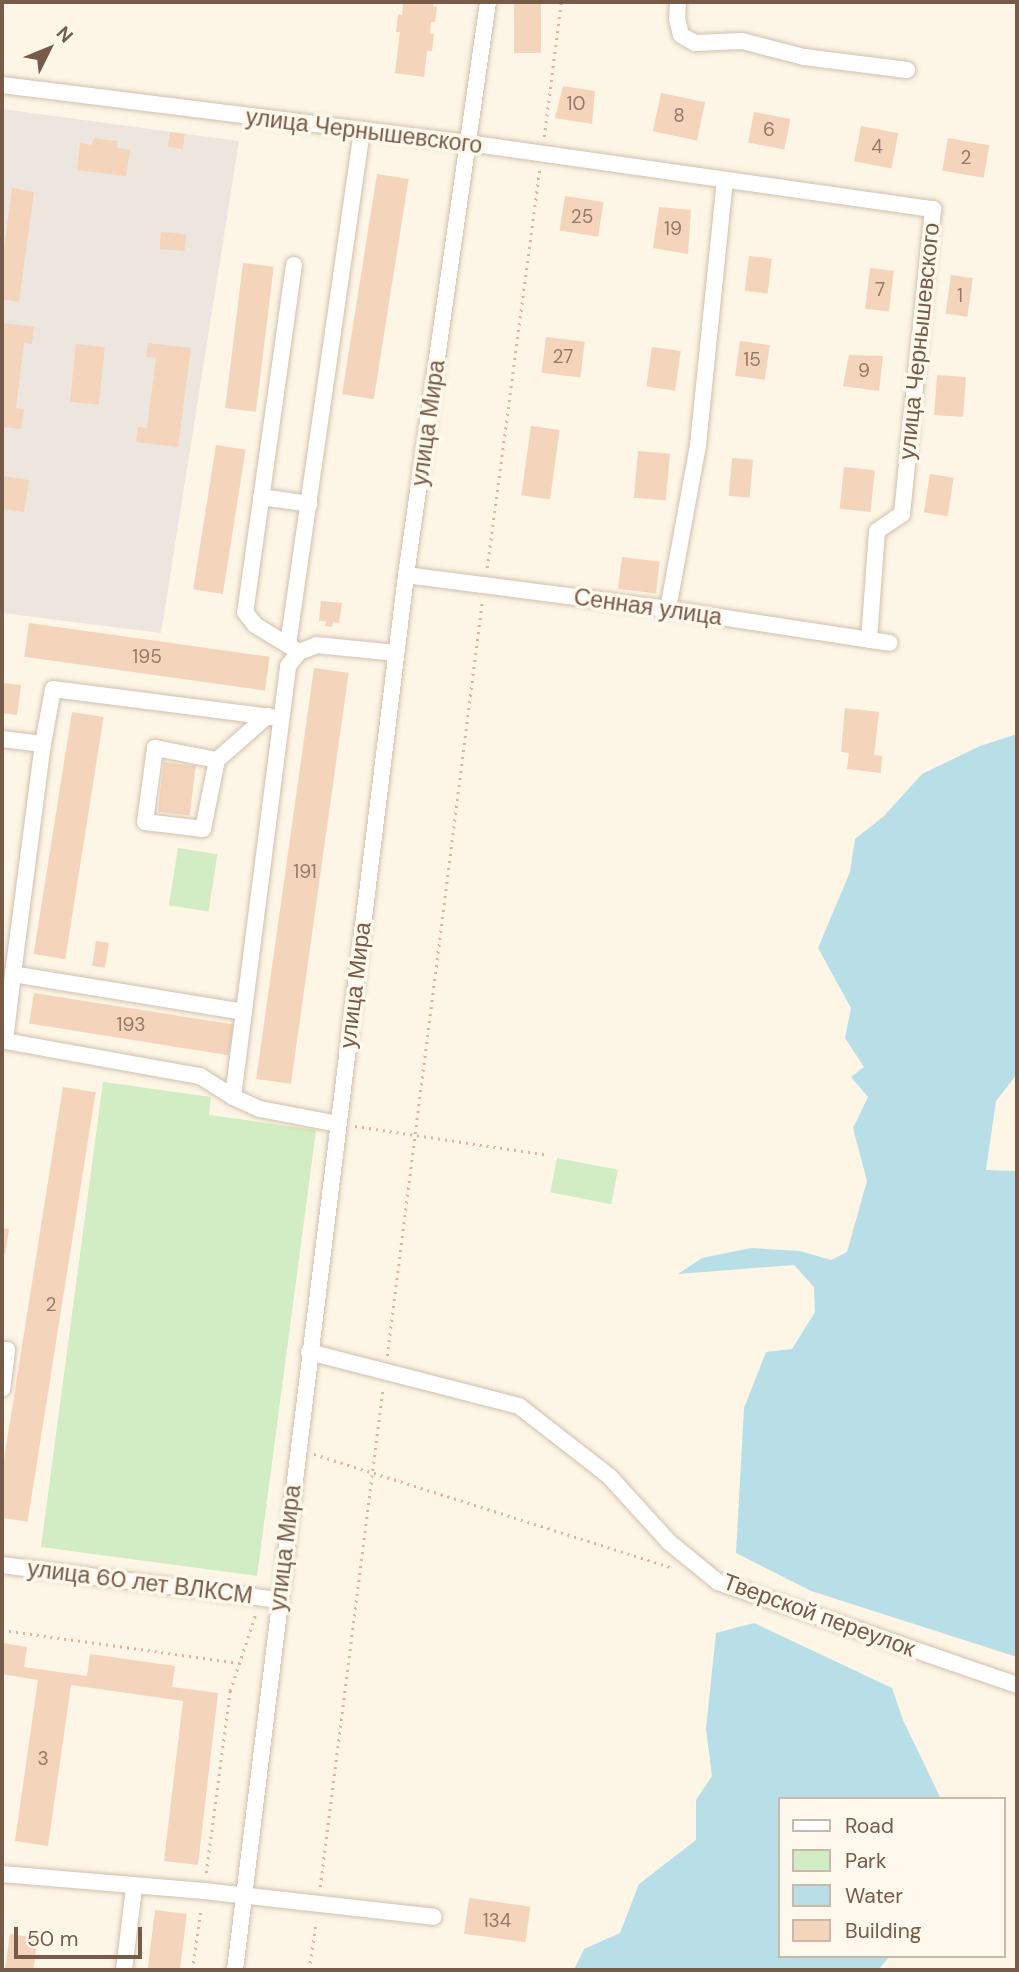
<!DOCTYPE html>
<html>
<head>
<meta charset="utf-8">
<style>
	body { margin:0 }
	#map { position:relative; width:1019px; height:1972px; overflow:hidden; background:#fdf5e5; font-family:"DM Sans",sans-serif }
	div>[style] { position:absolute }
	.industrial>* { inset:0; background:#ede6df }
	.green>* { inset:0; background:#d2ecc3; transform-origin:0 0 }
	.water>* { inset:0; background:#b8dfe8 }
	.building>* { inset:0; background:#f4d4bb; transform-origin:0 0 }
	.path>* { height:2.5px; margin-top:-1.25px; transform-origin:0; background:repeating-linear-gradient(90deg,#d9b79e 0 2px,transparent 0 7px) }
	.roads { filter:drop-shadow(0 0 2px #d1bfad) drop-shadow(0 0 2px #d1bfad) }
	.minor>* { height:16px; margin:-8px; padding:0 8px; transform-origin:8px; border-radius:8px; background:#fff }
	span { translate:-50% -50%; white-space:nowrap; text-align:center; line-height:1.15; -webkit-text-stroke:7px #fff8ec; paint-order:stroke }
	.number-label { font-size:19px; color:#967966 }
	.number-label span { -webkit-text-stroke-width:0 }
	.street-label { font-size:23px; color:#775b49 }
	.frame { position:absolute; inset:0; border:4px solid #775b49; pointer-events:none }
	.legend { position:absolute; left:778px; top:1797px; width:228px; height:161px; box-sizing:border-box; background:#fff8ec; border:2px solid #c9b9ab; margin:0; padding:9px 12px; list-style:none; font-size:21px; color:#775b49 }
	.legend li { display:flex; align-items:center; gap:14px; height:35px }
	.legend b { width:35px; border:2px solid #c9b9ab }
	.north { position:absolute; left:14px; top:14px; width:70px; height:70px; -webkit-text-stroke:5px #fff8ec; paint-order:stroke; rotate:47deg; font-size:19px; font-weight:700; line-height:28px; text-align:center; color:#775b49 }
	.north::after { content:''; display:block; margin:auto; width:24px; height:32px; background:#775b49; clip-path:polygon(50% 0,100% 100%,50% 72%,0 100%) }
	.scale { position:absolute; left:14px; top:1927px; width:128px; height:32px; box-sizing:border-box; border:4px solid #775b49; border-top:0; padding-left:9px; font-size:21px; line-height:24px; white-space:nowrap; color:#775b49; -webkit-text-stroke:5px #fff8ec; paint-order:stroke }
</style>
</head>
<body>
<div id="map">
	<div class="industrial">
		<div style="clip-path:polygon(2px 109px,239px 141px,161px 633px,2px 613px)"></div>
	</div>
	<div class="green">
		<div style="left:178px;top:848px;width:40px;height:58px;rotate:9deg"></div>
		<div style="clip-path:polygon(103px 1082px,211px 1097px,209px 1115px,316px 1130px,257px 1576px,41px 1547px)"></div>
		<div style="left:557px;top:1158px;width:62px;height:35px;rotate:11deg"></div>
	</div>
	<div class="water">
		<div style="clip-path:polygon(1017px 734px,1017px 1074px,996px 1101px,986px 1170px,1017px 1171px,1017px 1657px,811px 1591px,736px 1553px,744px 1408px,766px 1352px,792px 1349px,815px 1312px,814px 1287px,794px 1265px,678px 1274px,702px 1258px,751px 1248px,800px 1251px,831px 1260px,847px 1252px,867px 1181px,853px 1128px,868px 1097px,851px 1077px,864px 1067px,845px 1038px,851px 1008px,818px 948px,850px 872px,855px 839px,884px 816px,922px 774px,980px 746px)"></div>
		<div style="clip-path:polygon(754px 1623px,892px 1688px,903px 1720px,941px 1799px,779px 1799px,779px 1956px,890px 1956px,878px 1970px,574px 1970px,584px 1949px,620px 1933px,639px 1884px,696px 1840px,696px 1800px,712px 1776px,706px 1729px,716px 1633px)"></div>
	</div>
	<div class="building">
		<div style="clip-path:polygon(400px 2px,434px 2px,433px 6px,437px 7px,435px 22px,431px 22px,430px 34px,434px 34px,432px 51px,427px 51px,424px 77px,395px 73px,400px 32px,396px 32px,398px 14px,402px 15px,403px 5px)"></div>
		<div style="left:514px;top:2px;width:27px;height:51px"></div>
		<div style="clip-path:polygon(563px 86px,595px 91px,592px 124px,555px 118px)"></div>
		<div style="left:661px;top:93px;width:45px;height:39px;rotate:12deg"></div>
		<div style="left:754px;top:112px;width:37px;height:31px;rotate:11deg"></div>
		<div style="left:861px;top:126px;width:38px;height:36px;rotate:11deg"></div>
		<div style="left:170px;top:132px;width:15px;height:15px;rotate:8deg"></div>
		<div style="clip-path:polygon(94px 138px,117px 141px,117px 148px,130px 150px,126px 176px,77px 170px,80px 143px,92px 145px)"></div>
		<div style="left:948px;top:138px;width:42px;height:33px;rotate:10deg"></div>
		<div style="left:377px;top:174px;width:32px;height:223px;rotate:9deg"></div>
		<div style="clip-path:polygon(12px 188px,34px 192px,19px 302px,2px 299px,2px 264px)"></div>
		<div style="left:565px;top:196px;width:39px;height:35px;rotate:9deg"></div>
		<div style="clip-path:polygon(659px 207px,691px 210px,688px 254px,653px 248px)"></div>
		<div style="left:161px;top:232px;width:25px;height:17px;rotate:5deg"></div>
		<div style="left:749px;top:256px;width:23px;height:35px;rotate:7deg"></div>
		<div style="left:243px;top:263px;width:31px;height:146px;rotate:7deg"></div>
		<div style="left:870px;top:268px;width:24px;height:41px;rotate:7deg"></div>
		<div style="left:951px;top:275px;width:22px;height:39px;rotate:8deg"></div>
		<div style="clip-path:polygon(2px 323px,34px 327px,32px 344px,24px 343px,16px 408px,24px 409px,21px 429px,2px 427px)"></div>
		<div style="left:546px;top:337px;width:39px;height:36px;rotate:7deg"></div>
		<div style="left:740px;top:341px;width:30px;height:35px;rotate:8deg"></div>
		<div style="clip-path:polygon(148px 343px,191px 348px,178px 447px,136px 442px,138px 427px,147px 428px,156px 358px,146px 357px)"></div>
		<div style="left:76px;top:344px;width:29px;height:58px;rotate:6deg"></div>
		<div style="left:652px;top:347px;width:29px;height:40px;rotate:8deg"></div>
		<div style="clip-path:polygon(849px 355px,883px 356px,879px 391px,843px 386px)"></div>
		<div style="left:937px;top:375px;width:29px;height:40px;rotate:4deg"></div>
		<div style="left:531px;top:426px;width:29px;height:70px;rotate:8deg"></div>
		<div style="left:216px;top:445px;width:30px;height:146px;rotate:9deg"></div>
		<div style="left:638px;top:451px;width:32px;height:47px;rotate:5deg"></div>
		<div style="left:732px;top:458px;width:21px;height:38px;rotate:5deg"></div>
		<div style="left:844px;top:467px;width:31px;height:42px;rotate:6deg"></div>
		<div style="left:930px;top:474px;width:24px;height:39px;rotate:9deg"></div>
		<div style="clip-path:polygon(2px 476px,29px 480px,24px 512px,2px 509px)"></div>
		<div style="left:622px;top:557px;width:38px;height:32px;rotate:7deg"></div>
		<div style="clip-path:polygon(321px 601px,342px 603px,339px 623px,333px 622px,332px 627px,325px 626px,326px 621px,319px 621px)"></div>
		<div style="left:29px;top:623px;width:243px;height:34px;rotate:8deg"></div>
		<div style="left:314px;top:668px;width:35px;height:415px;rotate:8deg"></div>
		<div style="clip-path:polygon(2px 683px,21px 685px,17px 715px,2px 713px)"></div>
		<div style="clip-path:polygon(845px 708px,879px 712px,874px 755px,882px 756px,881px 773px,847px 769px,849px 753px,841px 752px)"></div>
		<div style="left:72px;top:712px;width:32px;height:245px;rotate:9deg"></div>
		<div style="left:164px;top:762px;width:32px;height:50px;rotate:7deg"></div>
		<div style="left:96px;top:941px;width:13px;height:25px;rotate:9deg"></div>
		<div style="left:34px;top:993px;width:202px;height:31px;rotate:9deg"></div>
		<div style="left:63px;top:1087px;width:33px;height:435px;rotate:9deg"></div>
		<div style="clip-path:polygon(2px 1228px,9px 1229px,5px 1254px,2px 1253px)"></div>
		<div style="clip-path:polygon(2px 1643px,27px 1647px,24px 1667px,87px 1676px,90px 1654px,175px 1666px,172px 1687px,218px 1693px,198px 1865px,164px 1861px,183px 1701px,71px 1685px,48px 1846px,15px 1841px,38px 1680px,2px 1674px)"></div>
		<div style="left:469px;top:1898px;width:62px;height:36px;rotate:8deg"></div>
		<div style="left:155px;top:1910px;width:32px;height:61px;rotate:7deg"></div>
		<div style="left:10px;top:1934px;width:28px;height:36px;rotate:8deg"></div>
	</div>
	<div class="path">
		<div style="left:544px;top:137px;width:136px;rotate:-82.8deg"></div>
		<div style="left:487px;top:568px;width:403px;rotate:-82.5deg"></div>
		<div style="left:355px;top:1126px;width:196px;rotate:8.5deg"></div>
		<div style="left:387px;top:1356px;width:760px;rotate:-82.82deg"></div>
		<div style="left:314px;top:1454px;width:374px;rotate:17.6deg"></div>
		<div style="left:2px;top:1630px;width:240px;rotate:7.9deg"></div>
		<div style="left:206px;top:1873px;width:184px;rotate:-82.5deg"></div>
		<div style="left:230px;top:1691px;width:82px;rotate:-71.6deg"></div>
		<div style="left:320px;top:1887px;width:504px;rotate:-82.82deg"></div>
		<div style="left:192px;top:1970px;width:63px;rotate:-81.7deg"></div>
		<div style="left:309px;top:1970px;width:49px;rotate:-81.9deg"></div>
	</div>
	<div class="roads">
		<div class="minor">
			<div style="left:678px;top:2px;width:17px;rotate:93deg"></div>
			<div style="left:677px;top:19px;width:16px;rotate:76deg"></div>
			<div style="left:681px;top:35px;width:16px;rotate:30deg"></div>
			<div style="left:695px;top:43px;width:47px;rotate:-2.4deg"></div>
			<div style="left:742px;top:41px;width:64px;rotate:14.5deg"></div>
			<div style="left:804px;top:57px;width:104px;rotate:7.2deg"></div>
			<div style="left:2px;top:85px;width:470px;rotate:7.1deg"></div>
			<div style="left:468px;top:143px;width:470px;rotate:8.1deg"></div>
			<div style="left:933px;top:209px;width:307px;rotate:95.8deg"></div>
			<div style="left:902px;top:514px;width:30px;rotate:146deg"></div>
			<div style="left:877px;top:531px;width:109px;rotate:94.2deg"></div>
			<div style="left:294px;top:265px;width:350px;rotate:98deg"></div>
			<div style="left:245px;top:612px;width:16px;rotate:52deg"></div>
			<div style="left:255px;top:625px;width:48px;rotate:31.4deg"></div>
			<div style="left:261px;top:497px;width:49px;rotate:8.1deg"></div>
			<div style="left:406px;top:575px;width:264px;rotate:7.4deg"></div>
			<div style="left:668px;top:609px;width:224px;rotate:8.7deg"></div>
			<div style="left:668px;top:609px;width:167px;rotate:-79.6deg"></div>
			<div style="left:698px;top:445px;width:265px;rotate:-84.2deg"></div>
			<div style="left:288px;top:645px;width:520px;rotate:-81.82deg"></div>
			<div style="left:2px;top:739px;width:41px;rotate:7deg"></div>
			<div style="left:43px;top:744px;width:56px;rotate:-79.7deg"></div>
			<div style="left:53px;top:689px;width:221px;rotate:7.3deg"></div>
			<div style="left:217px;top:760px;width:70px;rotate:101.5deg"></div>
			<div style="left:203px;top:829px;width:58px;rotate:-173.1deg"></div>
			<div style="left:145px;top:822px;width:75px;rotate:-82.3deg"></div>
			<div style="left:155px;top:748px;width:63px;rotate:11deg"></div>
			<div style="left:217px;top:760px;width:67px;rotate:-41.3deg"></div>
			<div style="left:13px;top:974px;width:232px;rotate:-82.6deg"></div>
			<div style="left:244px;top:1012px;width:234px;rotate:-170.7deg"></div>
			<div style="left:13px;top:974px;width:67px;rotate:96.8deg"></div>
			<div style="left:5px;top:1041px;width:198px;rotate:10.2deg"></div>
			<div style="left:200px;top:1076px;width:39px;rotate:32deg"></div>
			<div style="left:233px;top:1097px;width:30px;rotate:24deg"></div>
			<div style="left:260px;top:1109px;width:79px;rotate:10.9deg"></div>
			<div style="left:233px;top:1097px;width:434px;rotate:-82.7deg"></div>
			<div style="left:288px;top:666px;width:18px;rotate:-52deg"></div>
			<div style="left:299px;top:652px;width:19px;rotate:-21deg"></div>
			<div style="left:317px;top:645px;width:79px;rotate:5.8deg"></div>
			<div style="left:2px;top:1350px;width:5px"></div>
			<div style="left:7px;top:1350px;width:39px;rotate:97deg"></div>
			<div style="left:309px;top:1352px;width:217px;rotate:14.4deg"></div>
			<div style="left:519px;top:1406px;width:114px;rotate:37.9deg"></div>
			<div style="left:609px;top:1476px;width:89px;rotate:47.7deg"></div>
			<div style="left:669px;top:1542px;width:63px;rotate:39.2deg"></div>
			<div style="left:718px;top:1582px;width:316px;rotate:19deg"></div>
			<div style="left:2px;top:1565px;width:278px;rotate:7.2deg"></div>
			<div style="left:2px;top:1874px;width:203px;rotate:4.8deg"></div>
			<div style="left:204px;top:1891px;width:231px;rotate:6.4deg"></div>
			<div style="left:124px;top:1970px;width:84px;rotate:-83.1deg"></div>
			<div style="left:235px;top:1970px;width:1405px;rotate:-83.01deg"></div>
			<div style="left:406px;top:575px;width:579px;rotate:-81.86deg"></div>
		</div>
	</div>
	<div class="number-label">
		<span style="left:576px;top:104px">10</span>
		<span style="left:679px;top:116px">8</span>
		<span style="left:769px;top:130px">6</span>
		<span style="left:877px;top:147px">4</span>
		<span style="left:966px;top:158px">2</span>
		<span style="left:582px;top:217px">25</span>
		<span style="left:673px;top:229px">19</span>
		<span style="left:880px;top:290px">7</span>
		<span style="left:960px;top:296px">1</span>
		<span style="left:563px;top:357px">27</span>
		<span style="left:752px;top:360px">15</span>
		<span style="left:864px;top:371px">9</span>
		<span style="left:147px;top:657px">195</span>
		<span style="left:305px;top:872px">191</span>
		<span style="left:131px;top:1025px">193</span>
		<span style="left:51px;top:1305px">2</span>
		<span style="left:43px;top:1759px">3</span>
		<span style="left:497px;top:1921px">134</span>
	</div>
	<div class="street-label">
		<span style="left:364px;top:131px;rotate:7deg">улица Чернышевского</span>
		<span style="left:919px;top:341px;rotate:-84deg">улица Чернышевского</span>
		<span style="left:428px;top:423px;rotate:-82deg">улица Мира</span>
		<span style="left:648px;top:607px;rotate:8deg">Сенная улица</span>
		<span style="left:355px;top:985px;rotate:-83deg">улица Мира</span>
		<span style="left:285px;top:1548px;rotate:-83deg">улица Мира</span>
		<span style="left:140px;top:1582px;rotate:7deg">улица 60 лет ВЛКСМ</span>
		<span style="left:819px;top:1615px;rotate:20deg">Тверской переулок</span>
	</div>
	<div class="frame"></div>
	<ul class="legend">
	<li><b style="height:9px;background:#fff"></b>Road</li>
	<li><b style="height:19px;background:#d2ecc3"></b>Park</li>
	<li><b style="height:19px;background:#b8dfe8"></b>Water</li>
	<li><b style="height:19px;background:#f4d4bb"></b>Building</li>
	</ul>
	<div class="north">N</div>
	<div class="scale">50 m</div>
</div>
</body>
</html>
